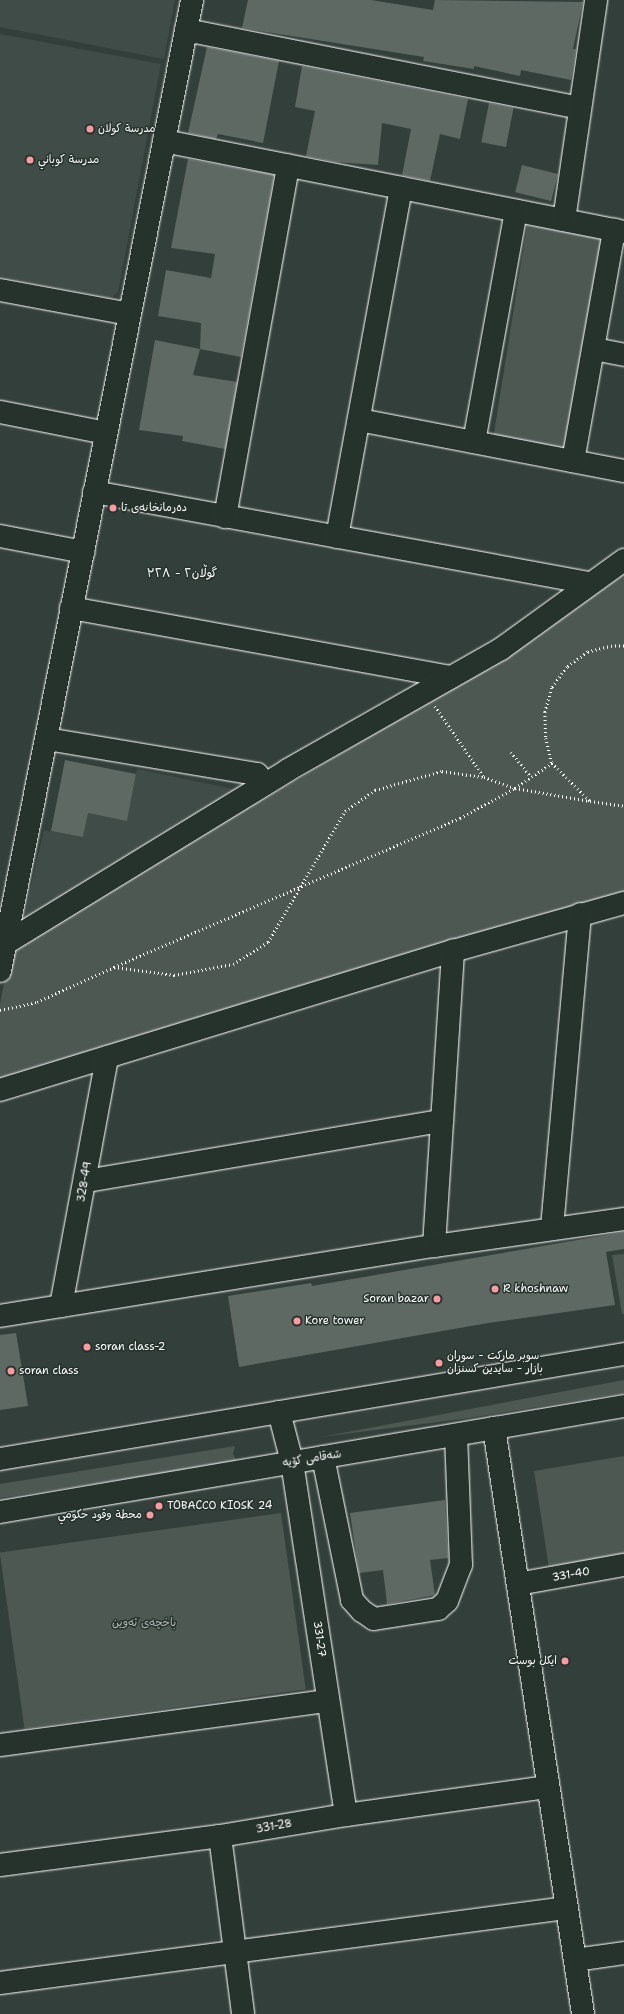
<!DOCTYPE html>
<html>
<head>
<meta charset="utf-8">
<style>
	body { margin:0 }
	#map { position:relative; width:624px; height:2014px; overflow:hidden; background:#333f3a; font-family:"Shantell Sans","Playpen Sans Arabic",sans-serif }
	div>[style] { position:absolute }
	.built>* { inset:0; background:#404c47 }
	.green>* { inset:0; background:#4d5853; transform-origin:0 0 }
	.building>* { inset:0; background:#5f6964; transform-origin:0 0 }
	.path>* { height:2.5px; margin-top:-1.25px; transform-origin:0; background:repeating-linear-gradient(90deg,#fff 0 1px,transparent 0 4px) }
	.roads { filter:drop-shadow(0 0 1px #fff) drop-shadow(0 0 1px #fff) }
	.minor>* { height:22px; margin:-11px; padding:0 11px; transform-origin:11px; border-radius:11px; background:#26332d }
	.highway>* { height:22px; margin:-11px; padding:0 11px; transform-origin:11px; border-radius:11px; background:#26332d }
	.dots>* { width:11px; height:11px; translate:-50% -50%; box-sizing:border-box; border:2px solid #26332d; border-radius:50% }
	span { translate:-50% -50%; white-space:nowrap; text-align:center; line-height:1.15; -webkit-text-stroke:3px #26332d; paint-order:stroke }
	.poi-label { font-size:11px; color:#fff }
	.left { translate:0 -50%; text-align:left }
	.right { translate:-100% -50%; text-align:right }
	.street-label { font-size:11px; color:#fff }
	.park-label { font-size:11px; color:#b8bcba }
	.neighbourhood-label { font-size:12px; color:#fff }
</style>
</head>
<body>
<div id="map">
	<div class="built">
		<div style="clip-path:polygon(0 0,175px 0,164px 59px,0 27px)"></div>
		<div style="clip-path:polygon(0 34px,161px 64px,118px 292px,111px 298px,0 277px)"></div>
		<div style="clip-path:polygon(137px 769px,238px 790px,23px 920px,44px 830px,83px 837px,88px 813px,127px 821px)"></div>
	</div>
	<div class="green">
		<div style="left:527px;top:225px;width:79px;height:215px;rotate:9deg"></div>
		<div style="clip-path:polygon(624px 574px,624px 894px,0 1081px,0 1004px,11px 948px,491px 665px)"></div>
		<div style="clip-path:polygon(624px 1254px,624px 1314px,622px 1314px,612px 1255px)"></div>
		<div style="clip-path:polygon(624px 1380px,624px 1393px,469px 1418px,321px 1437px)"></div>
		<div style="clip-path:polygon(235px 1446px,233px 1454px,237px 1462px,0 1498px,0 1484px)"></div>
		<div style="clip-path:polygon(624px 1456px,624px 1554px,549px 1568px,534px 1471px)"></div>
		<div style="left:281px;top:1513px;width:178px;height:284px;rotate:82deg"></div>
	</div>
	<div class="building">
		<div style="clip-path:polygon(248px 0,371px 0,433px 10px,435px 0,583px 2px,573px 49px,576px 49px,571px 80px,521px 70px,520px 76px,474px 66px,474px 69px,423px 61px,424px 57px,242px 28px)"></div>
		<div style="clip-path:polygon(207px 47px,279px 61px,263px 143px,218px 134px,216px 139px,188px 133px)"></div>
		<div style="clip-path:polygon(302px 66px,468px 99px,460px 139px,440px 134px,430px 181px,402px 175px,411px 129px,382px 123px,378px 165px,336px 162px,306px 156px,315px 111px,295px 107px)"></div>
		<div style="left:489px;top:103px;width:25px;height:40px;rotate:11deg"></div>
		<div style="clip-path:polygon(188px 159px,274px 175px,241px 357px,200px 349px,201px 323px,158px 316px,166px 270px,211px 278px,215px 254px,171px 248px)"></div>
		<div style="left:522px;top:165px;width:37px;height:28px;rotate:14deg"></div>
		<div style="clip-path:polygon(155px 340px,200px 349px,193px 375px,237px 382px,225px 449px,182px 441px,183px 436px,139px 430px)"></div>
		<div style="clip-path:polygon(65px 760px,136px 774px,127px 821px,88px 813px,83px 837px,51px 831px)"></div>
		<div style="clip-path:polygon(624px 1232px,624px 1249px,606px 1252px,615px 1305px,488px 1323px,239px 1367px,228px 1296px,311px 1283px,312px 1286px)"></div>
		<div style="clip-path:polygon(16px 1333px,28px 1406px,0 1410px,0 1335px)"></div>
		<div style="clip-path:polygon(445px 1500px,448px 1558px,430px 1560px,435px 1595px,387px 1604px,383px 1570px,359px 1573px,350px 1513px)"></div>
	</div>
	<div class="path">
		<div style="left:624px;top:646px;width:12px;rotate:180deg"></div>
		<div style="left:612px;top:646px;width:25px;rotate:166deg"></div>
		<div style="left:588px;top:652px;width:26px;rotate:144deg"></div>
		<div style="left:567px;top:667px;width:26px;rotate:126deg"></div>
		<div style="left:552px;top:688px;width:25px;rotate:106deg"></div>
		<div style="left:545px;top:712px;width:26px;rotate:88deg"></div>
		<div style="left:546px;top:738px;width:26px;rotate:77deg"></div>
		<div style="left:552px;top:763px;width:54px;rotate:45deg"></div>
		<div style="left:590px;top:801px;width:34px;rotate:8deg"></div>
		<div style="left:435px;top:706px;width:86px;rotate:55.4deg"></div>
		<div style="left:484px;top:777px;width:33px;rotate:20deg"></div>
		<div style="left:515px;top:788px;width:76px;rotate:9.8deg"></div>
		<div style="left:511px;top:752px;width:32px;rotate:51deg"></div>
		<div style="left:114px;top:967px;width:377px;rotate:-23.3deg"></div>
		<div style="left:460px;top:818px;width:63px;rotate:-28.6deg"></div>
		<div style="left:515px;top:788px;width:45px;rotate:-34deg"></div>
		<div style="left:0;top:1010px;width:38px;rotate:-12deg"></div>
		<div style="left:37px;top:1002px;width:85px;rotate:-24.4deg"></div>
		<div style="left:114px;top:967px;width:61px;rotate:7.6deg"></div>
		<div style="left:174px;top:975px;width:60px;rotate:-10.6deg"></div>
		<div style="left:233px;top:964px;width:41px;rotate:-32.2deg"></div>
		<div style="left:268px;top:942px;width:152px;rotate:-59.6deg"></div>
		<div style="left:345px;top:811px;width:37px;rotate:-35deg"></div>
		<div style="left:375px;top:790px;width:70px;rotate:-15.8deg"></div>
		<div style="left:442px;top:771px;width:42px;rotate:8.1deg"></div>
	</div>
	<div class="roads">
		<div class="minor">
			<div style="left:186px;top:30px;width:401px;rotate:11.2deg"></div>
			<div style="left:164px;top:141px;width:469px;rotate:11.2deg"></div>
			<div style="left:564px;top:220px;width:222px;rotate:-81.7deg"></div>
			<div style="left:0;top:290px;width:131px;rotate:10.5deg"></div>
			<div style="left:594px;top:349px;width:31px;rotate:11deg"></div>
			<div style="left:0;top:412px;width:108px;rotate:11.2deg"></div>
			<div style="left:359px;top:420px;width:270px;rotate:10.9deg"></div>
			<div style="left:474px;top:442px;width:235px;rotate:-79.7deg"></div>
			<div style="left:573px;top:461px;width:235px;rotate:-79.9deg"></div>
			<div style="left:94px;top:492px;width:503px;rotate:10.42deg"></div>
			<div style="left:225px;top:517px;width:357px;rotate:-79.8deg"></div>
			<div style="left:0;top:536px;width:85px;rotate:10.9deg"></div>
			<div style="left:337px;top:537px;width:355px;rotate:-79.6deg"></div>
			<div style="left:71px;top:608px;width:386px;rotate:10.3deg"></div>
			<div style="left:47px;top:739px;width:213px;rotate:9.5deg"></div>
			<div style="left:257px;top:774px;width:13px;rotate:48deg"></div>
			<div style="left:6px;top:943px;width:331px;rotate:-31.5deg"></div>
			<div style="left:288px;top:770px;width:245px;rotate:-29.6deg"></div>
			<div style="left:501px;top:649px;width:152px;rotate:-35.9deg"></div>
			<div style="left:0;top:971px;width:990px;rotate:-78.81deg"></div>
			<div style="left:0;top:1090px;width:474px;rotate:-17.1deg"></div>
			<div style="left:453px;top:951px;width:178px;rotate:-15.7deg"></div>
			<div style="left:86px;top:1181px;width:361px;rotate:-9.6deg"></div>
			<div style="left:552px;top:1228px;width:315px;rotate:-84.9deg"></div>
			<div style="left:434px;top:1246px;width:296px;rotate:-86.3deg"></div>
			<div style="left:61px;top:1306px;width:253px;rotate:-79.5deg"></div>
			<div style="left:0;top:1316px;width:440px;rotate:-9.2deg"></div>
			<div style="left:434px;top:1246px;width:192px;rotate:-8.1deg"></div>
			<div style="left:494px;top:1428px;width:593px;rotate:81.36deg"></div>
			<div style="left:323px;top:1457px;width:146px;rotate:78.5deg"></div>
			<div style="left:352px;top:1600px;width:15px;rotate:48deg"></div>
			<div style="left:362px;top:1611px;width:14px;rotate:34deg"></div>
			<div style="left:374px;top:1619px;width:65px;rotate:-8.9deg"></div>
			<div style="left:438px;top:1609px;width:12px;rotate:-42deg"></div>
			<div style="left:447px;top:1601px;width:39px;rotate:-69deg"></div>
			<div style="left:461px;top:1565px;width:130px;rotate:-92.2deg"></div>
			<div style="left:292px;top:1462px;width:357px;rotate:81.3deg"></div>
			<div style="left:518px;top:1584px;width:108px;rotate:-10.2deg"></div>
			<div style="left:0;top:1745px;width:330px;rotate:-7.7deg"></div>
			<div style="left:220px;top:1836px;width:179px;rotate:82.6deg"></div>
			<div style="left:0;top:1865px;width:222px;rotate:-7.5deg"></div>
			<div style="left:220px;top:1836px;width:128px;rotate:-9.5deg"></div>
			<div style="left:346px;top:1815px;width:204px;rotate:-7.9deg"></div>
			<div style="left:575px;top:1960px;width:49px;rotate:-8.1deg"></div>
			<div style="left:0;top:1983px;width:572px;rotate:-7.54deg"></div>
		</div>
		<div class="highway">
			<div style="left:279px;top:1412px;width:52px;rotate:75.4deg"></div>
			<div style="left:0;top:1459px;width:633px;rotate:-9.55deg"></div>
			<div style="left:0;top:1512px;width:633px;rotate:-9.64deg"></div>
		</div>
	</div>
	<div class="dots">
		<div style="left:90px;top:129px;background:#ff9aa2"></div>
		<div style="left:30px;top:160px;background:#ff9aa2"></div>
		<div style="left:113px;top:508px;background:#ff9aa2"></div>
		<div style="left:495px;top:1289px;background:#ff9aa2"></div>
		<div style="left:437px;top:1299px;background:#ff9aa2"></div>
		<div style="left:297px;top:1321px;background:#ff9aa2"></div>
		<div style="left:87px;top:1347px;background:#ff9aa2"></div>
		<div style="left:439px;top:1363px;background:#ff9aa2"></div>
		<div style="left:11px;top:1371px;background:#ff9aa2"></div>
		<div style="left:159px;top:1506px;background:#ff9aa2"></div>
		<div style="left:150px;top:1515px;background:#ff9aa2"></div>
		<div style="left:565px;top:1661px;background:#ff9aa2"></div>
	</div>
	<div class="poi-label">
		<span class="left" style="left:98px;top:129px">مدرسة كولان</span>
		<span class="left" style="left:38px;top:160px">مدرسة كوباني</span>
		<span class="left" style="left:121px;top:508px">دەرمانخانەی تا</span>
		<span class="left" style="left:503px;top:1289px">R khoshnaw</span>
		<span class="right" style="left:429px;top:1299px">Soran bazar</span>
		<span class="left" style="left:305px;top:1321px">Kore tower</span>
		<span class="left" style="left:95px;top:1347px">soran class-2</span>
		<span class="left" style="left:447px;top:1363px">سوبر ماركت - سوران<br>بازار - سايدين كسنزان</span>
		<span class="left" style="left:19px;top:1371px">soran class</span>
		<span class="left" style="left:167px;top:1506px">TOBACCO KIOSK 24</span>
		<span class="right" style="left:142px;top:1515px">محطة وقود حكومي</span>
		<span class="right" style="left:557px;top:1661px">ايكل بوست</span>
	</div>
	<div class="street-label">
		<span style="left:85px;top:1182px;rotate:-80deg">328-49</span>
		<span style="left:312px;top:1459px;rotate:-9deg">شەقامی کۆیە</span>
		<span style="left:571px;top:1575px;rotate:-10deg">331-40</span>
		<span style="left:319px;top:1639px;rotate:82deg">331-27</span>
		<span style="left:274px;top:1827px;rotate:-10deg">331-28</span>
	</div>
	<div class="park-label">
		<span style="left:144px;top:1623px">باخچەی ئەوین</span>
	</div>
	<div class="neighbourhood-label">
		<span style="left:182px;top:574px">گوڵان٢ - ٣٢٨</span>
	</div>
</div>
</body>
</html>
